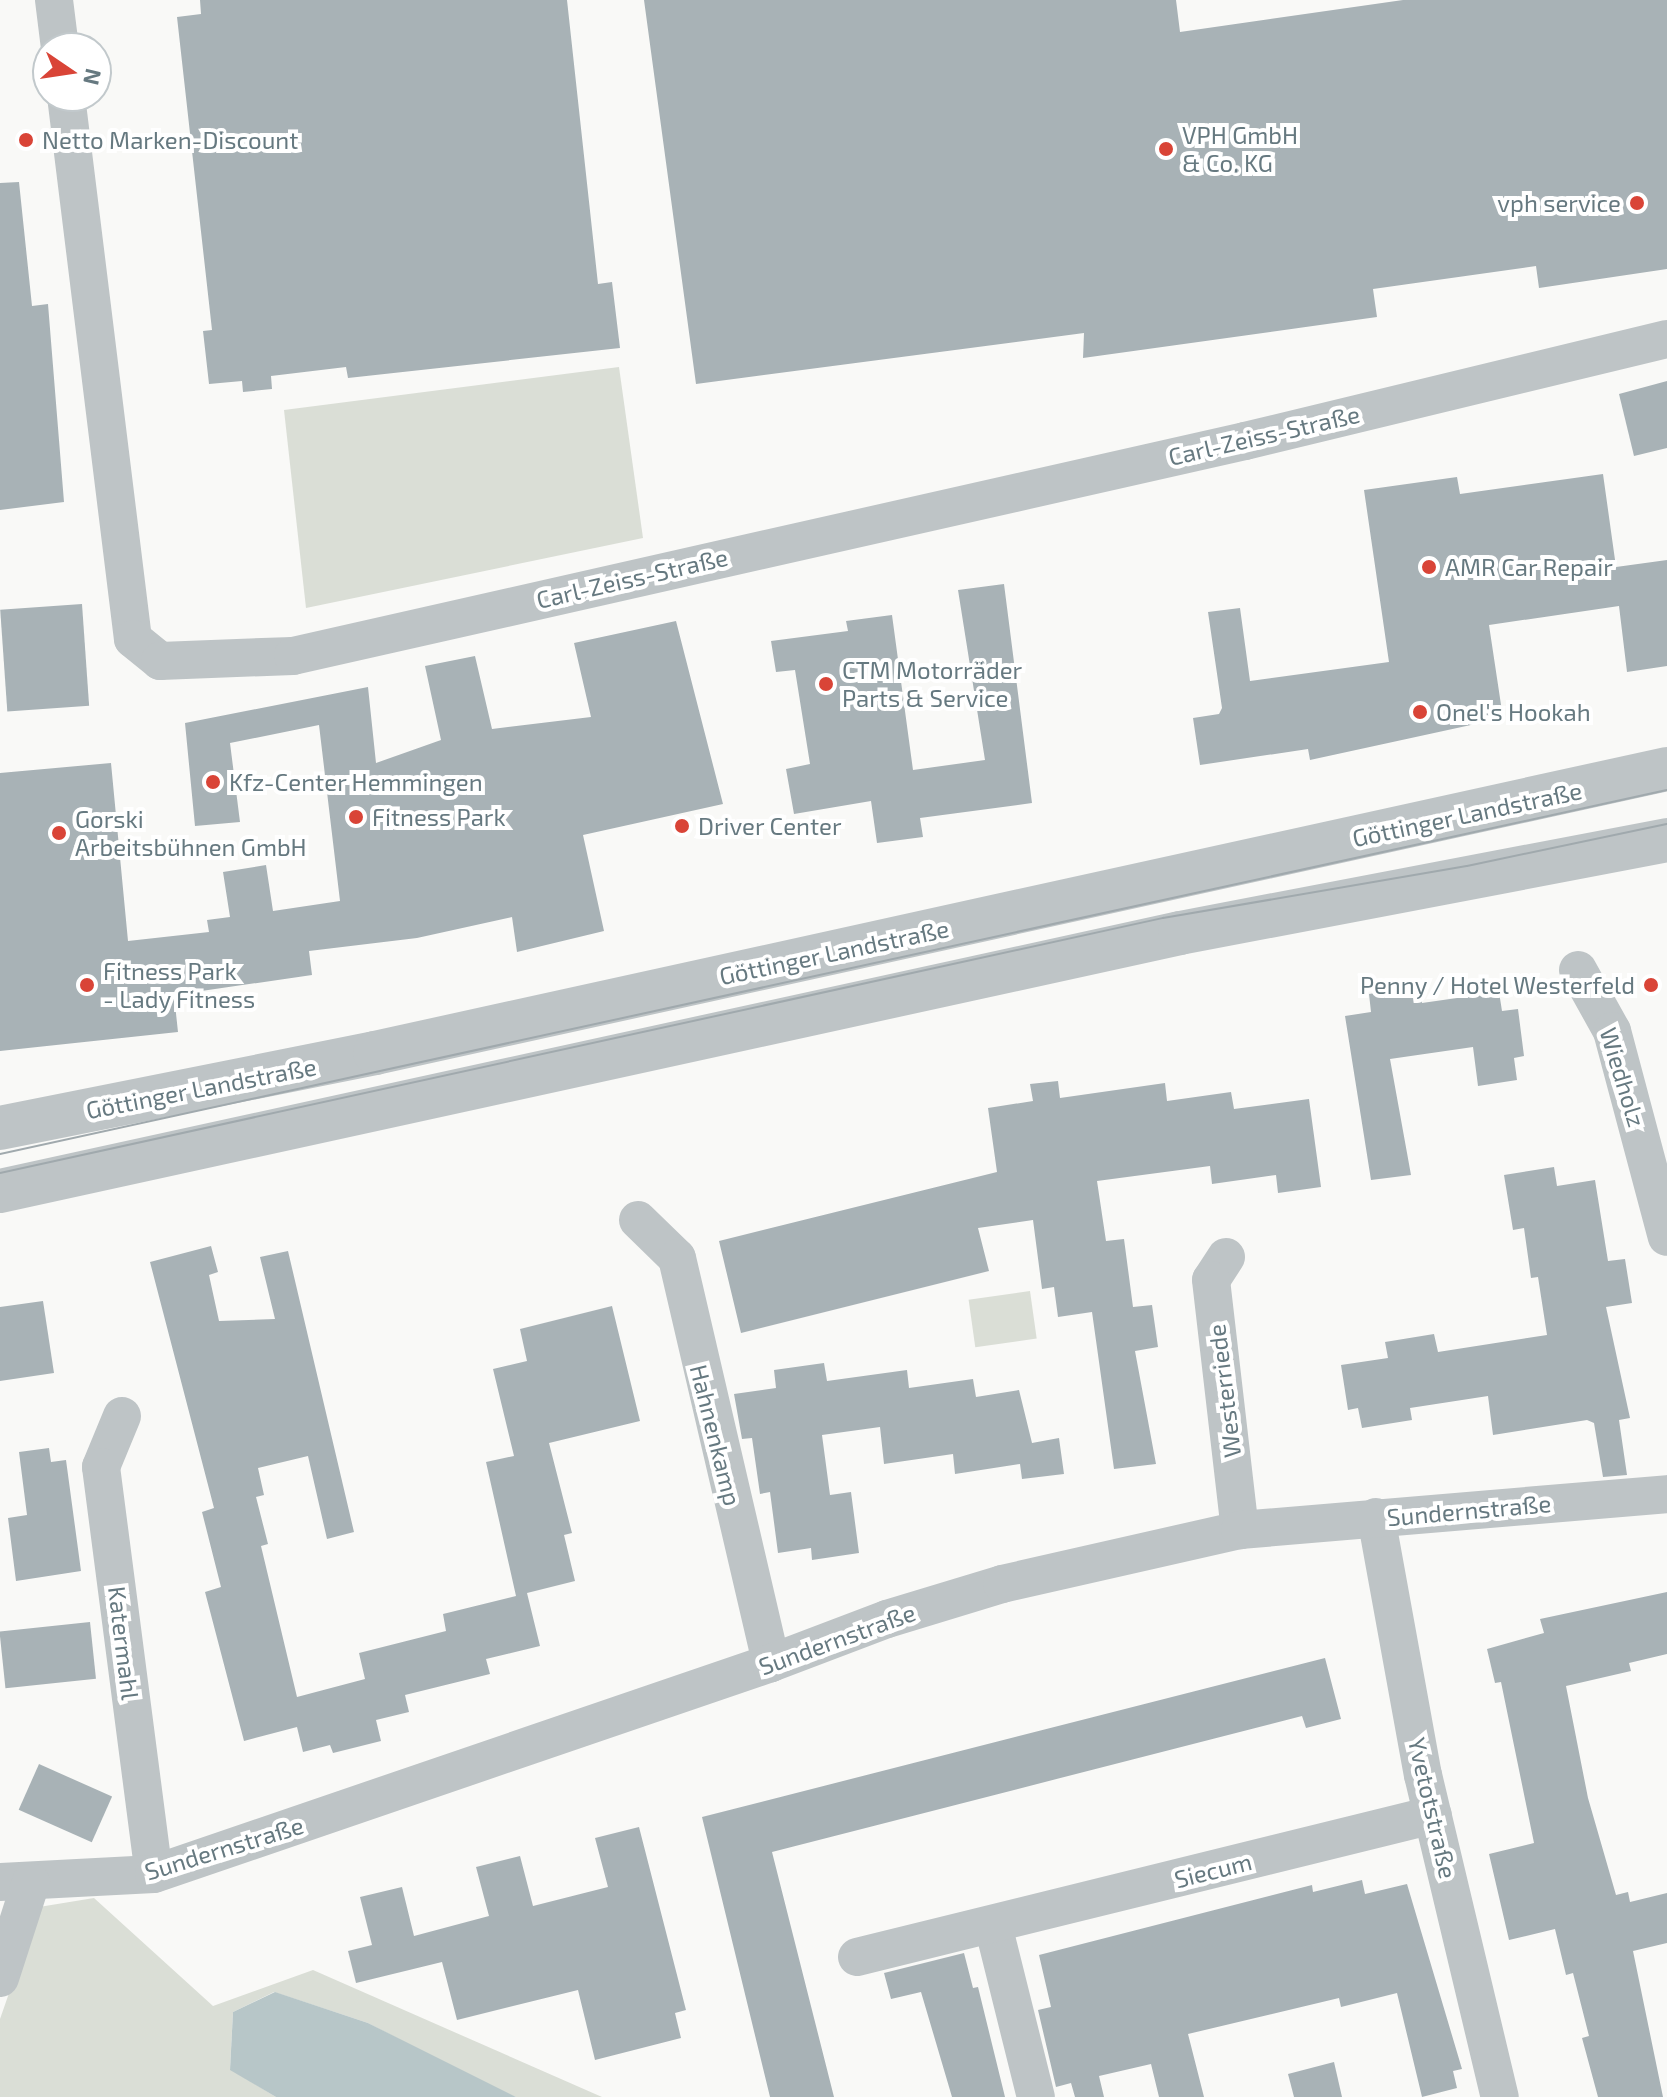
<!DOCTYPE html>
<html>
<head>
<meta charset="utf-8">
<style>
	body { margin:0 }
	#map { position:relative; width:1667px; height:2097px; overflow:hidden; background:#f9f9f7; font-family:"Exo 2",sans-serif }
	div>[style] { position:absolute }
	.green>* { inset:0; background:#daded6; transform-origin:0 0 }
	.water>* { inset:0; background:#b7c6c8 }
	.building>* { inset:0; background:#a8b2b6; transform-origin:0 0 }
	.minor>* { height:38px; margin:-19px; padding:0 19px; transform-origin:19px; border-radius:19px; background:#bec4c6 }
	.tertiary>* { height:44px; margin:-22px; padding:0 22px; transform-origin:22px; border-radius:22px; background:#bec4c6 }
	.tram>* { height:2px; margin:-1px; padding:0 1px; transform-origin:1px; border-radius:1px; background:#a0a9ad }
	.dots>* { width:22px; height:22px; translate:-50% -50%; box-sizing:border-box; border:4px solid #fff; border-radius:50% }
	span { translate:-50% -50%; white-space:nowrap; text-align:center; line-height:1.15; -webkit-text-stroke:8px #fff; paint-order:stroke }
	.poi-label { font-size:24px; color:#667980 }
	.left { translate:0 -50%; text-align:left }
	.right { translate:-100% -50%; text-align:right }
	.street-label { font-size:24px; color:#667980 }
	.north { position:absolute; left:32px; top:32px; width:80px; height:80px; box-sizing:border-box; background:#fff; border:2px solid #c2c9cc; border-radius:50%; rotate:103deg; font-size:22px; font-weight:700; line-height:32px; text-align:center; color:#667980 }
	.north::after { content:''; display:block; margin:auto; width:28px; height:36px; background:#d94437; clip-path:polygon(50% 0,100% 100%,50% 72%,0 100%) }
</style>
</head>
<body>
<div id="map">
	<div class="green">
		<div style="clip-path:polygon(619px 367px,643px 538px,306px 608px,284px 410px)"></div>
		<div style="left:1030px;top:1291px;width:48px;height:62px;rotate:82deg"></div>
		<div style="clip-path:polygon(94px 1898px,213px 2006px,313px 1970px,602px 2097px,516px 2097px,500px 2092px,368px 2023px,274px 1992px,233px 2012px,230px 2069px,276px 2097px,0 2097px,0 2019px,39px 1907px)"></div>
	</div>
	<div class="water">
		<div style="clip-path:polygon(275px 1992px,368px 2023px,516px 2097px,276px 2097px,230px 2070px,233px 2012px)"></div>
	</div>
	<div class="building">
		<div style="clip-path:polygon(200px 0,567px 0,598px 284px,612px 282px,620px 348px,348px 378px,346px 367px,271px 376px,272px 389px,243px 392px,242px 381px,209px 384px,203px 331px,212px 330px,177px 17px,201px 14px)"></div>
		<div style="clip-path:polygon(644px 0,1176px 0,1180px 32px,1403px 0,1667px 0,1667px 269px,1539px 288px,1536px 266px,1373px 289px,1377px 317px,1083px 358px,1084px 333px,696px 384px)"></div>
		<div style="clip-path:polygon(19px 182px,32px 306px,48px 304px,64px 502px,0 510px,0 183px)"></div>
		<div style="clip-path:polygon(1667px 381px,1667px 448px,1634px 456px,1619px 394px)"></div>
		<div style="clip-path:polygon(1603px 474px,1616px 567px,1667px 560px,1667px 666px,1627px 672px,1619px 606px,1489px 625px,1503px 718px,1310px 760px,1308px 749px,1200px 765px,1193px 718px,1219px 714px,1222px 708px,1208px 612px,1240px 608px,1250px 681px,1389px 662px,1364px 490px,1457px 477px,1460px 494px)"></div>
		<div style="clip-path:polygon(1004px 584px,1032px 803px,920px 818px,923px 837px,877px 843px,871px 801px,794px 814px,786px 769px,810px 764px,795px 670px,776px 672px,771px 641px,848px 631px,846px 621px,892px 615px,913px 770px,985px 760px,958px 590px)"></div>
		<div style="left:82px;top:604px;width:102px;height:82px;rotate:86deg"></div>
		<div style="clip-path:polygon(676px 621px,723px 804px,583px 835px,604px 931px,517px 952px,512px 917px,417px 938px,309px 951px,312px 975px,174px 995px,178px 1032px,0 1051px,0 773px,111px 763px,128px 941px,209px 932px,207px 920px,230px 917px,223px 872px,266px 865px,273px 911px,340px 901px,319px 725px,230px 743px,240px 822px,195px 826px,185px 723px,368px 687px,376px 763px,441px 740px,425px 666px,475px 656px,492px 729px,591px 717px,574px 643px)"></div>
		<div style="clip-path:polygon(1419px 986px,1422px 1003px,1499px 992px,1502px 1011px,1518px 1009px,1524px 1056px,1514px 1058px,1517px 1080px,1478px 1086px,1473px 1047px,1390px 1059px,1411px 1175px,1371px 1180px,1345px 1016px,1371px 1012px,1369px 994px)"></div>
		<div style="clip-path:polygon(1058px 1081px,1060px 1098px,1165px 1083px,1167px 1101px,1231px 1092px,1234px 1109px,1309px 1099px,1321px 1187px,1278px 1193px,1276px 1175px,1212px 1184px,1210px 1166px,1097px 1181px,1106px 1241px,1124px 1239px,1133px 1307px,1152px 1305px,1158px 1347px,1135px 1351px,1156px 1464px,1114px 1469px,1092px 1312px,1058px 1317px,1054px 1287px,1042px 1289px,1033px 1220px,978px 1228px,989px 1271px,741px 1333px,719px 1241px,997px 1172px,988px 1108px,1033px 1101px,1030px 1084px)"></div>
		<div style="clip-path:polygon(1554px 1167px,1557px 1186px,1595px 1180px,1608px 1261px,1625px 1259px,1632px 1303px,1606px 1307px,1630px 1418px,1619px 1420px,1627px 1475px,1603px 1477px,1594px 1423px,1587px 1420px,1493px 1435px,1488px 1396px,1410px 1408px,1412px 1420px,1362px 1428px,1358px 1408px,1348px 1410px,1341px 1365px,1388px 1358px,1385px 1342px,1434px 1334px,1438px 1352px,1547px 1335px,1538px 1277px,1531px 1278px,1524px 1228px,1513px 1230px,1504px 1175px)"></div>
		<div style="clip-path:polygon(211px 1246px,218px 1272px,209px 1275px,219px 1321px,275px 1319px,260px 1257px,288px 1251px,354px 1532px,327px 1539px,308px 1456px,258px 1468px,264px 1495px,256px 1497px,268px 1544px,261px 1546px,297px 1697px,365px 1679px,359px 1653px,446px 1631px,443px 1614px,516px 1596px,486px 1462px,514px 1456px,493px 1369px,527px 1361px,520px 1329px,612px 1306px,640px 1421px,549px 1443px,572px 1533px,564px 1535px,575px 1581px,527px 1593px,540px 1646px,486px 1659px,490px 1674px,405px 1695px,409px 1712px,376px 1720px,381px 1741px,333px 1753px,330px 1745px,303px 1752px,297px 1727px,244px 1741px,205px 1592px,221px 1587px,202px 1512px,214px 1508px,150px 1262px)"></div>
		<div style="clip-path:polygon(43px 1301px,54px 1373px,0 1381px,0 1307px)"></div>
		<div style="clip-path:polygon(824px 1363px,827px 1381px,907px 1370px,909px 1388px,973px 1379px,976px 1397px,1019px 1390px,1032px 1443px,1059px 1438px,1064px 1474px,1022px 1479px,1020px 1464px,955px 1474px,953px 1454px,884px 1464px,880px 1427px,822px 1435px,830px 1495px,851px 1492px,859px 1553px,812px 1560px,811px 1548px,778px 1553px,770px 1492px,760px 1494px,752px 1438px,742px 1439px,734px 1394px,776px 1388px,774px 1370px)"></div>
		<div style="clip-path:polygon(49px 1448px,51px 1462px,66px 1460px,81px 1571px,16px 1581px,8px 1518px,27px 1515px,19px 1452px)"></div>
		<div style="clip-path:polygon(1667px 1592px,1667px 1654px,1629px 1663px,1631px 1671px,1566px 1686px,1588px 1798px,1616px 1895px,1628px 1892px,1630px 1902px,1667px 1893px,1667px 1943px,1633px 1951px,1663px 2097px,1598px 2097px,1582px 2038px,1589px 2036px,1573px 1973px,1566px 1975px,1555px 1929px,1509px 1940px,1489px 1854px,1534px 1843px,1501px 1682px,1495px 1683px,1487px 1649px,1544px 1633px,1540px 1619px)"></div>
		<div style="left:90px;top:1622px;width:57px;height:91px;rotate:84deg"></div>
		<div style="clip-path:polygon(1325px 1658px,1341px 1719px,1306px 1728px,1302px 1716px,772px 1852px,834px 2097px,770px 2097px,702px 1817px)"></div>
		<div style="left:39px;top:1764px;width:80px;height:50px;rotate:24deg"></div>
		<div style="clip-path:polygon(639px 1827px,686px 2010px,675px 2013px,681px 2038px,595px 2060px,578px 1990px,457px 2020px,442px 1962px,356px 1983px,348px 1951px,372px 1945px,360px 1897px,402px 1887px,414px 1936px,489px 1916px,476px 1867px,520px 1856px,533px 1906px,608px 1887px,595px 1838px)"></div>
		<div style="clip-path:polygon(1362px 1880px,1365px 1894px,1407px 1884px,1462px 2069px,1453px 2071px,1457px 2088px,1422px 2097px,1397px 1993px,1341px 2007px,1339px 1998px,1188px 2034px,1204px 2097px,1159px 2097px,1151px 2064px,1099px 2076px,1104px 2097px,1075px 2097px,1071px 2083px,1056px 2087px,1038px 2010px,1051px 2007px,1039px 1955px,1312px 1885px,1313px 1892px)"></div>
		<div style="clip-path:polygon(964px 1953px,973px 1988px,978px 1987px,1005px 2097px,952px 2097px,921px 1992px,891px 1999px,884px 1973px)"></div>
		<div style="clip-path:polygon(1334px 2062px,1342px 2097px,1294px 2097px,1288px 2074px)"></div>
	</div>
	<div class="minor">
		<div style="left:54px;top:0;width:48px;rotate:82.9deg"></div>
		<div style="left:66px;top:96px;width:547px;rotate:82.97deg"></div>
		<div style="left:133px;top:639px;width:35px;rotate:39deg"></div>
		<div style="left:160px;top:661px;width:133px;rotate:-2.2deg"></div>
		<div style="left:293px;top:656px;width:976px;rotate:-12.73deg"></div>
		<div style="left:1245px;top:441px;width:434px;rotate:-13.6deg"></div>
		<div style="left:1578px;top:970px;width:70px;rotate:60.9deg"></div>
		<div style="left:1612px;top:1031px;width:213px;rotate:75.1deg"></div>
		<div style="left:638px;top:1220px;width:54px;rotate:44.3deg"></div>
		<div style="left:677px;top:1258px;width:416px;rotate:76.9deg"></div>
		<div style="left:1226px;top:1257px;width:27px;rotate:123deg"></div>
		<div style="left:1211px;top:1280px;width:252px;rotate:83.4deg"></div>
		<div style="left:122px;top:1416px;width:55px;rotate:112.4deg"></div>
		<div style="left:101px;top:1467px;width:410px;rotate:82.6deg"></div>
		<div style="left:1376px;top:1517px;width:262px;rotate:79.7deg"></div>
		<div style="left:1423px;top:1775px;width:331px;rotate:76.6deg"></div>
		<div style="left:0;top:1882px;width:154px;rotate:-3deg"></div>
		<div style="left:154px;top:1874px;width:652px;rotate:-18.88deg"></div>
		<div style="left:771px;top:1663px;width:124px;rotate:-20.8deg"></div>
		<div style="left:887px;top:1619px;width:120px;rotate:-16.9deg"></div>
		<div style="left:1002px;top:1584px;width:244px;rotate:-12.8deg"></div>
		<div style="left:1240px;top:1530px;width:429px;rotate:-4.8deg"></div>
		<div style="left:993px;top:1925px;width:177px;rotate:76deg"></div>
		<div style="left:857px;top:1957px;width:593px;rotate:-13.85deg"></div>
		<div style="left:0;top:1978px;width:101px;rotate:-72.1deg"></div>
	</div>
	<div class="tertiary">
		<div style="left:0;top:1128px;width:382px;rotate:-11.3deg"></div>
		<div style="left:375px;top:1053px;width:1323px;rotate:-12.4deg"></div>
		<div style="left:0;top:1191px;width:1208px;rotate:-12.33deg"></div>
		<div style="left:1180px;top:933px;width:496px;rotate:-10.8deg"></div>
	</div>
	<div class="tram">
		<div style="left:0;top:1154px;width:1706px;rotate:-12.32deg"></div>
		<div style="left:0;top:1173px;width:1191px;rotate:-12.37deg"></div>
		<div style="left:1163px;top:918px;width:308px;rotate:-9.7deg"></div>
		<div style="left:1467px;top:866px;width:204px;rotate:-11.9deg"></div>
	</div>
	<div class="dots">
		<div style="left:26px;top:140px;background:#d94437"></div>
		<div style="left:1166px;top:149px;background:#d94437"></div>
		<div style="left:1637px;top:203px;background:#d94437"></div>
		<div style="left:1429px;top:567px;background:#d94437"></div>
		<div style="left:826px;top:684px;background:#d94437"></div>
		<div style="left:1420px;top:712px;background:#d94437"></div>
		<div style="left:213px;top:782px;background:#d94437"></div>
		<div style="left:356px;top:817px;background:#d94437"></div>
		<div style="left:682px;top:826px;background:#d94437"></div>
		<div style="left:59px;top:833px;background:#d94437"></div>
		<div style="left:87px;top:985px;background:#d94437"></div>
		<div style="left:1651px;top:985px;background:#d94437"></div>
	</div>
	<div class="poi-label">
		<span class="left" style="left:1182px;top:149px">VPH GmbH<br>&amp; Co. KG</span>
		<span class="left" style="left:42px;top:140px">Netto Marken-Discount</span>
		<span class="right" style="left:1621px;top:203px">vph service</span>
		<span class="left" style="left:1445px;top:567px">AMR Car Repair</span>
		<span class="left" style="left:842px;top:684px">CTM Motorräder<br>Parts &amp; Service</span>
		<span class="left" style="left:1436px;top:712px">Onel's Hookah</span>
		<span class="left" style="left:229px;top:782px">Kfz-Center Hemmingen</span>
		<span class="left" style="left:372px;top:817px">Fitness Park</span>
		<span class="left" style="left:75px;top:833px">Gorski<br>Arbeitsbühnen GmbH</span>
		<span class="left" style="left:698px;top:826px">Driver Center</span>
		<span class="left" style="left:103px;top:985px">Fitness Park<br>- Lady Fitness</span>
		<span class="right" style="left:1635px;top:985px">Penny / Hotel Westerfeld</span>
	</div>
	<div class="street-label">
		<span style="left:1264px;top:435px;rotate:-13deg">Carl-Zeiss-Straße</span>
		<span style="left:632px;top:578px;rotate:-13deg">Carl-Zeiss-Straße</span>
		<span style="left:1467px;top:814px;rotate:-12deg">Göttinger Landstraße</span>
		<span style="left:834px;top:952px;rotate:-12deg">Göttinger Landstraße</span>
		<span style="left:1623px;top:1077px;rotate:73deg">Wiedholz</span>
		<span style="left:201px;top:1088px;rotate:-11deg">Göttinger Landstraße</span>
		<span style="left:1224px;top:1391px;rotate:-97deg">Westerriede</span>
		<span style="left:716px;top:1435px;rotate:76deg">Hahnenkamp</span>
		<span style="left:1469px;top:1510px;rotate:-5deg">Sundernstraße</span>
		<span style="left:837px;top:1639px;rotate:-20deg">Sundernstraße</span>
		<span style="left:124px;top:1643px;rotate:83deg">Katermahl</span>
		<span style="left:1433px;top:1808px;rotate:77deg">Yvetotstraße</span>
		<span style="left:224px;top:1848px;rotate:-17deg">Sundernstraße</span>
		<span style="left:1213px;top:1870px;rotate:-14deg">Siecum</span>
	</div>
	<div class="north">N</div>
</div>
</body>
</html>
